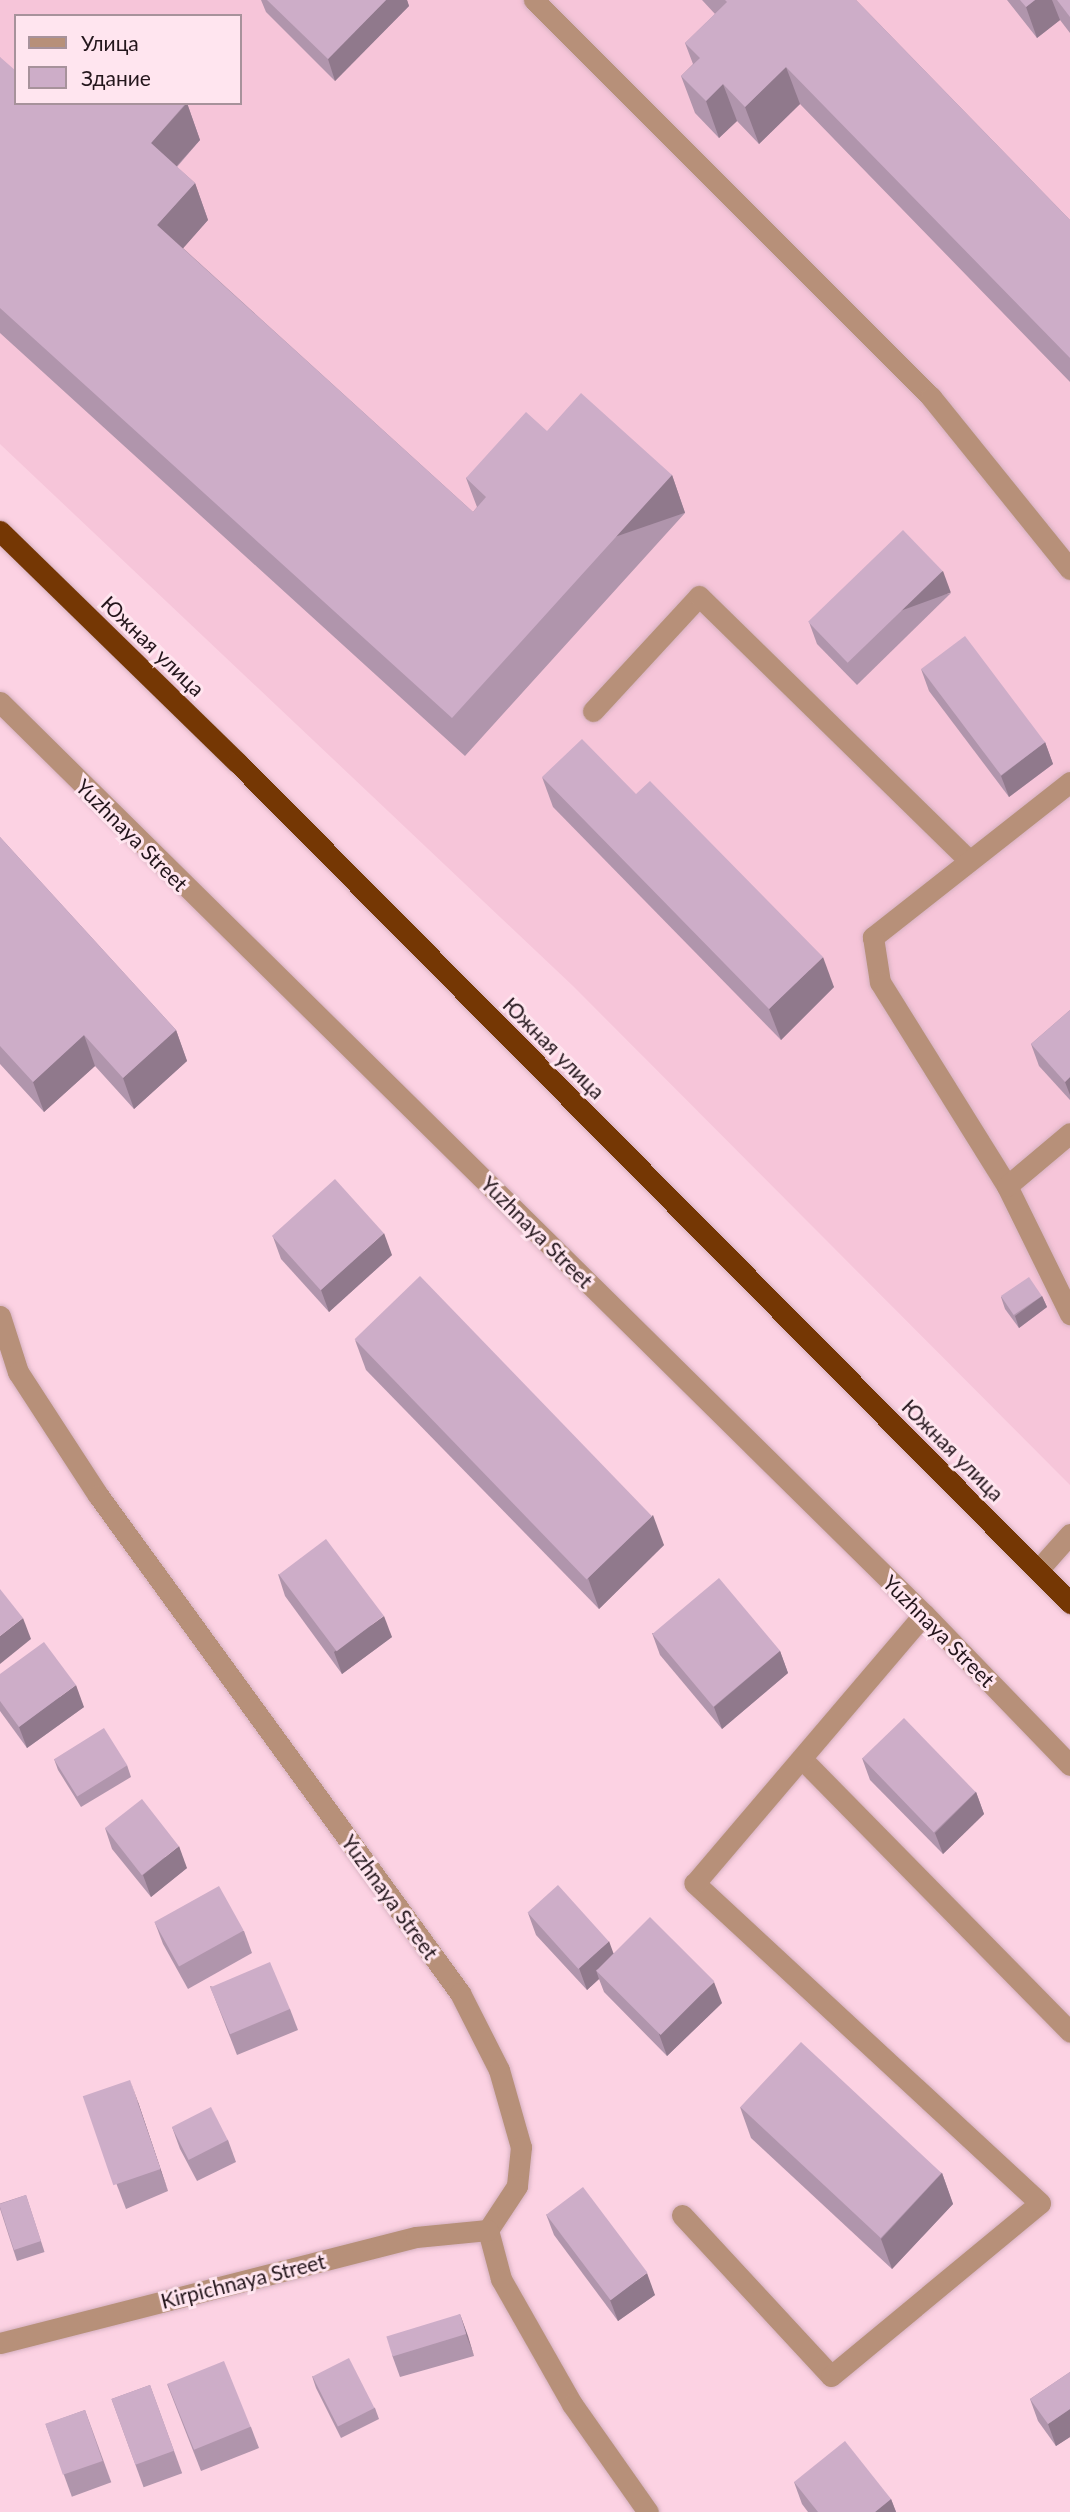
<!DOCTYPE html>
<html>
<head>
<meta charset="utf-8">
<style>
	body { margin:0 }
	#map { position:relative; width:1070px; height:2512px; overflow:hidden; background:#fcd2e3; font-family:Lato,sans-serif }
	div>[style] { position:absolute }
	.built>* { inset:0; background:#f6c5d9 }
	.roads { filter:drop-shadow(0 0 2px #d5b0bf) drop-shadow(0 0 2px #d5b0bf) }
	.minor>* { height:21px; margin:-10.5px; padding:0 10.5px; transform-origin:10.5px; border-radius:10.5px; background:#b79079 }
	.highway>* { height:21px; margin:-10.5px; padding:0 10.5px; transform-origin:10.5px; border-radius:10.5px; background:#753704 }
	.wall>* { inset:0; background:#b095ac; transform-origin:0 0 }
	.shaded-wall>* { inset:0; background:#90798c; transform-origin:0 0 }
	.building>* { inset:0; background:#cdadc8; transform-origin:0 0 }
	span { translate:-50% -50%; white-space:nowrap; text-align:center; line-height:1.15; -webkit-text-stroke:6px #ffe5ef; paint-order:stroke }
	.street-label { font-size:21px; color:#24161c }
	.legend { position:absolute; left:14px; top:14px; width:228px; height:91px; box-sizing:border-box; background:#ffe5ef; border:2px solid #a7929b; margin:0; padding:9px 12px; list-style:none; font-size:21px; color:#24161c }
	.legend li { display:flex; align-items:center; gap:14px; height:35px }
	.legend b { width:35px; border:2px solid #a7929b }
</style>
</head>
<body>
<div id="map">
	<div class="built">
		<div style="clip-path:polygon(evenodd,0 0,1070px 0,1070px 1485px,573px 986px,0 444px,0 0,16px 16px,240px 16px,240px 103px,16px 103px,16px 16px)"></div>
	</div>
	<div class="roads">
		<div class="minor">
			<div style="left:534px;top:0;width:561px;rotate:45deg"></div>
			<div style="left:931px;top:397px;width:221px;rotate:51.1deg"></div>
			<div style="left:0;top:702px;width:1298px;rotate:44.63deg"></div>
			<div style="left:924px;top:1614px;width:210px;rotate:46deg"></div>
			<div style="left:593px;top:711px;width:156px;rotate:-47.3deg"></div>
			<div style="left:699px;top:596px;width:378px;rotate:44.4deg"></div>
			<div style="left:1070px;top:782px;width:251px;rotate:141.8deg"></div>
			<div style="left:873px;top:937px;width:46px;rotate:81.2deg"></div>
			<div style="left:880px;top:982px;width:240px;rotate:58.1deg"></div>
			<div style="left:1007px;top:1186px;width:143px;rotate:63.8deg"></div>
			<div style="left:1007px;top:1186px;width:82px;rotate:-40.1deg"></div>
			<div style="left:0;top:1316px;width:59px;rotate:72.2deg"></div>
			<div style="left:18px;top:1372px;width:147px;rotate:57deg"></div>
			<div style="left:98px;top:1495px;width:616px;rotate:53.99deg"></div>
			<div style="left:460px;top:1993px;width:86px;rotate:63.1deg"></div>
			<div style="left:499px;top:2070px;width:80px;rotate:74.1deg"></div>
			<div style="left:521px;top:2147px;width:39px;rotate:96deg"></div>
			<div style="left:517px;top:2186px;width:53px;rotate:123.4deg"></div>
			<div style="left:488px;top:2230px;width:51px;rotate:75.1deg"></div>
			<div style="left:501px;top:2279px;width:144px;rotate:60.4deg"></div>
			<div style="left:572px;top:2404px;width:132px;rotate:54.9deg"></div>
			<div style="left:1038px;top:1570px;width:48px;rotate:-48.4deg"></div>
			<div style="left:803px;top:1760px;width:381px;rotate:45.5deg"></div>
			<div style="left:682px;top:2215px;width:219px;rotate:47.2deg"></div>
			<div style="left:831px;top:2376px;width:271px;rotate:-39.6deg"></div>
			<div style="left:1040px;top:2203px;width:471px;rotate:-137.2deg"></div>
			<div style="left:695px;top:1883px;width:353px;rotate:-49.6deg"></div>
			<div style="left:0;top:2343px;width:429px;rotate:-14.3deg"></div>
			<div style="left:416px;top:2237px;width:72px;rotate:-5.6deg"></div>
		</div>
		<div class="highway">
			<div style="left:0;top:531px;width:331px;rotate:44.3deg"></div>
			<div style="left:237px;top:762px;width:1184px;rotate:45.27deg"></div>
		</div>
	</div>
	<div class="wall">
		<div style="clip-path:polygon(261px 0,407px 0,409px 6px,335px 81px,266px 12px)"></div>
		<div style="clip-path:polygon(702px 0,856px 0,1070px 220px,1070px 382px,800px 104px,759px 144px,737px 121px,719px 138px,695px 113px,681px 76px,693px 64px,685px 43px,715px 14px)"></div>
		<div style="clip-path:polygon(1007px 0,1070px 0,1070px 33px,1060px 20px,1037px 38px)"></div>
		<div style="clip-path:polygon(0 57px,16px 103px,187px 103px,200px 140px,177px 167px,195px 183px,208px 220px,183px 248px,473px 512px,477px 507px,466px 478px,547px 431px,672px 475px,685px 513px,465px 756px,0 333px)"></div>
		<div style="clip-path:polygon(951px 593px,857px 685px,817px 644px,809px 622px)"></div>
		<div style="clip-path:polygon(921px 669px,1045px 742px,1053px 764px,1009px 797px,929px 691px)"></div>
		<div style="clip-path:polygon(542px 777px,834px 987px,781px 1040px,553px 807px)"></div>
		<div style="clip-path:polygon(0 837px,176px 1030px,187px 1061px,134px 1109px,95px 1066px,44px 1112px,0 1064px)"></div>
		<div style="clip-path:polygon(1070px 1010px,1070px 1100px,1039px 1066px,1031px 1044px)"></div>
		<div style="clip-path:polygon(273px 1237px,392px 1255px,329px 1312px,281px 1259px)"></div>
		<div style="clip-path:polygon(1042px 1296px,1047px 1307px,1019px 1328px,1005px 1309px,1001px 1297px)"></div>
		<div style="clip-path:polygon(355px 1340px,664px 1545px,599px 1609px,366px 1370px)"></div>
		<div style="clip-path:polygon(278px 1574px,392px 1637px,342px 1674px,285px 1596px)"></div>
		<div style="clip-path:polygon(652px 1633px,780px 1651px,788px 1673px,722px 1729px,660px 1655px)"></div>
		<div style="clip-path:polygon(0 1674px,84px 1707px,27px 1748px,0 1711px)"></div>
		<div style="clip-path:polygon(862px 1758px,976px 1792px,984px 1814px,943px 1854px,870px 1780px)"></div>
		<div style="clip-path:polygon(54px 1759px,127px 1765px,131px 1777px,81px 1807px,58px 1770px)"></div>
		<div style="clip-path:polygon(105px 1828px,187px 1868px,151px 1897px,112px 1849px)"></div>
		<div style="clip-path:polygon(528px 1913px,613px 1953px,722px 2003px,667px 2056px,604px 1992px,599px 1979px,587px 1990px,536px 1935px)"></div>
		<div style="clip-path:polygon(155px 1923px,244px 1931px,252px 1953px,188px 1989px,163px 1944px)"></div>
		<div style="clip-path:polygon(210px 1986px,290px 2009px,298px 2030px,237px 2055px)"></div>
		<div style="clip-path:polygon(85px 2101px,138px 2102px,168px 2191px,126px 2209px)"></div>
		<div style="clip-path:polygon(740px 2107px,942px 2173px,953px 2204px,892px 2269px,751px 2138px)"></div>
		<div style="clip-path:polygon(172px 2127px,228px 2140px,236px 2162px,197px 2181px,180px 2149px)"></div>
		<div style="left:26px;top:2195px;width:60px;height:29px;rotate:72deg"></div>
		<div style="clip-path:polygon(546px 2214px,655px 2295px,618px 2321px,554px 2235px)"></div>
		<div style="clip-path:polygon(460px 2314px,474px 2356px,400px 2377px,392px 2355px)"></div>
		<div style="clip-path:polygon(1070px 2372px,1070px 2437px,1056px 2446px,1038px 2421px,1030px 2399px)"></div>
		<div style="clip-path:polygon(312px 2376px,375px 2408px,379px 2419px,341px 2438px,316px 2388px)"></div>
		<div style="clip-path:polygon(167px 2384px,251px 2427px,259px 2448px,201px 2471px)"></div>
		<div style="left:150px;top:2385px;width:94px;height:41px;rotate:70deg"></div>
		<div style="left:85px;top:2410px;width:77px;height:42px;rotate:70deg"></div>
		<div style="clip-path:polygon(794px 2482px,891px 2499px,896px 2512px,808px 2512px,802px 2504px)"></div>
	</div>
	<div class="shaded-wall">
		<div style="clip-path:polygon(386px 0,407px 0,409px 6px,335px 81px,328px 59px)"></div>
		<div style="clip-path:polygon(1035px 0,1052px 0,1060px 20px,1037px 38px,1026px 7px)"></div>
		<div style="clip-path:polygon(786px 67px,800px 104px,759px 144px,745px 107px)"></div>
		<div style="clip-path:polygon(723px 84px,737px 121px,719px 138px,706px 101px)"></div>
		<div style="clip-path:polygon(187px 103px,200px 140px,164px 180px,151px 143px)"></div>
		<div style="clip-path:polygon(195px 183px,208px 220px,171px 262px,157px 225px)"></div>
		<div style="left:672px;top:475px;width:40px;height:328px;rotate:71deg"></div>
		<div style="left:943px;top:571px;width:23px;height:132px;rotate:70deg"></div>
		<div style="clip-path:polygon(1045px 742px,1053px 764px,1009px 797px,1001px 776px)"></div>
		<div style="clip-path:polygon(823px 957px,834px 987px,781px 1040px,769px 1009px)"></div>
		<div style="clip-path:polygon(176px 1030px,187px 1061px,134px 1109px,123px 1078px)"></div>
		<div style="clip-path:polygon(84px 1035px,95px 1066px,44px 1112px,33px 1082px)"></div>
		<div style="clip-path:polygon(1070px 1077px,1070px 1095px,1065px 1082px)"></div>
		<div style="clip-path:polygon(384px 1233px,392px 1255px,329px 1312px,321px 1290px)"></div>
		<div style="clip-path:polygon(1042px 1296px,1047px 1307px,1019px 1328px,1015px 1316px)"></div>
		<div style="clip-path:polygon(653px 1515px,664px 1545px,599px 1609px,588px 1578px)"></div>
		<div style="clip-path:polygon(384px 1616px,392px 1637px,342px 1674px,334px 1652px)"></div>
		<div style="clip-path:polygon(23px 1618px,31px 1639px,0 1664px,0 1636px)"></div>
		<div style="clip-path:polygon(780px 1651px,788px 1673px,722px 1729px,714px 1707px)"></div>
		<div style="clip-path:polygon(76px 1685px,84px 1707px,27px 1748px,19px 1727px)"></div>
		<div style="clip-path:polygon(976px 1792px,984px 1814px,943px 1854px,935px 1833px)"></div>
		<div style="clip-path:polygon(179px 1846px,187px 1868px,151px 1897px,143px 1875px)"></div>
		<div style="clip-path:polygon(609px 1941px,617px 1963px,596px 1970px,599px 1979px,587px 1990px,579px 1968px)"></div>
		<div style="clip-path:polygon(714px 1982px,722px 2003px,667px 2056px,659px 2034px)"></div>
		<div style="clip-path:polygon(130px 2080px,138px 2102px,168px 2191px,160px 2169px)"></div>
		<div style="clip-path:polygon(942px 2173px,953px 2204px,892px 2269px,881px 2239px)"></div>
		<div style="clip-path:polygon(647px 2273px,655px 2295px,618px 2321px,610px 2300px)"></div>
		<div style="clip-path:polygon(460px 2314px,468px 2336px,474px 2356px,466px 2334px)"></div>
		<div style="clip-path:polygon(1070px 2409px,1070px 2437px,1056px 2446px,1048px 2424px)"></div>
		<div style="clip-path:polygon(891px 2499px,896px 2512px,875px 2512px)"></div>
	</div>
	<div class="building">
		<div style="clip-path:polygon(267px 0,386px 0,328px 59px)"></div>
		<div style="clip-path:polygon(725px 0,856px 0,1070px 220px,1070px 358px,786px 67px,745px 107px,723px 84px,706px 101px,681px 76px,700px 58px,685px 43px,727px 2px)"></div>
		<div style="clip-path:polygon(1020px 0,1035px 0,1026px 7px)"></div>
		<div style="clip-path:polygon(1057px 0,1070px 0,1070px 17px)"></div>
		<div style="clip-path:polygon(0 57px,16px 71px,16px 103px,186px 103px,151px 143px,195px 183px,157px 225px,473px 512px,486px 497px,466px 478px,526px 412px,547px 431px,581px 393px,672px 475px,452px 718px,0 308px)"></div>
		<div style="left:903px;top:530px;width:57px;height:132px;rotate:46deg"></div>
		<div style="left:965px;top:636px;width:133px;height:55px;rotate:53deg"></div>
		<div style="clip-path:polygon(582px 739px,636px 794px,650px 781px,823px 957px,769px 1009px,542px 777px)"></div>
		<div style="clip-path:polygon(0 837px,176px 1030px,123px 1078px,84px 1035px,33px 1082px,0 1046px)"></div>
		<div style="clip-path:polygon(1070px 1010px,1070px 1077px,1065px 1082px,1031px 1044px)"></div>
		<div style="left:335px;top:1179px;width:73px;height:85px;rotate:48deg"></div>
		<div style="left:420px;top:1276px;width:334px;height:91px;rotate:46deg"></div>
		<div style="left:1029px;top:1277px;width:23px;height:34px;rotate:56deg"></div>
		<div style="left:326px;top:1539px;width:96px;height:59px;rotate:53deg"></div>
		<div style="left:719px;top:1578px;width:95px;height:87px;rotate:50deg"></div>
		<div style="clip-path:polygon(0 1589px,23px 1618px,0 1636px)"></div>
		<div style="clip-path:polygon(44px 1642px,76px 1685px,19px 1727px,0 1701px,0 1674px)"></div>
		<div style="left:904px;top:1718px;width:103px;height:58px;rotate:46deg"></div>
		<div style="left:104px;top:1728px;width:44px;height:59px;rotate:58deg"></div>
		<div style="left:142px;top:1799px;width:60px;height:47px;rotate:52deg"></div>
		<div style="left:558px;top:1885px;width:76px;height:41px;rotate:48deg"></div>
		<div style="left:219px;top:1886px;width:51px;height:74px;rotate:61deg"></div>
		<div style="left:650px;top:1917px;width:91px;height:76px;rotate:45deg"></div>
		<div style="left:270px;top:1962px;width:51px;height:65px;rotate:67deg"></div>
		<div style="left:801px;top:2042px;width:192px;height:89px;rotate:43deg"></div>
		<div style="left:130px;top:2080px;width:94px;height:50px;rotate:71deg"></div>
		<div style="left:211px;top:2107px;width:37px;height:44px;rotate:63deg"></div>
		<div style="left:583px;top:2187px;width:107px;height:46px;rotate:53deg"></div>
		<div style="clip-path:polygon(26px 2195px,41px 2241px,14px 2250px,0 2207px,0 2204px)"></div>
		<div style="left:460px;top:2314px;width:21px;height:77px;rotate:73deg"></div>
		<div style="left:349px;top:2358px;width:56px;height:41px;rotate:63deg"></div>
		<div style="left:224px;top:2361px;width:71px;height:61px;rotate:68deg"></div>
		<div style="clip-path:polygon(1070px 2372px,1070px 2409px,1048px 2424px,1030px 2399px)"></div>
		<div style="left:150px;top:2385px;width:70px;height:41px;rotate:70deg"></div>
		<div style="left:85px;top:2410px;width:54px;height:42px;rotate:71deg"></div>
		<div style="clip-path:polygon(845px 2441px,891px 2499px,875px 2512px,818px 2512px,794px 2482px)"></div>
	</div>
	<div class="street-label">
		<span style="left:153px;top:646px;rotate:44deg">Южная улица</span>
		<span style="left:132px;top:835px;rotate:45deg">Yuzhnaya Street</span>
		<span style="left:554px;top:1048px;rotate:45deg">Южная улица</span>
		<span style="left:537px;top:1232px;rotate:45deg">Yuzhnaya Street</span>
		<span style="left:953px;top:1450px;rotate:45deg">Южная улица</span>
		<span style="left:939px;top:1631px;rotate:45deg">Yuzhnaya Street</span>
		<span style="left:390px;top:1897px;rotate:54deg">Yuzhnaya Street</span>
		<span style="left:243px;top:2281px;rotate:-14deg">Kirpichnaya Street</span>
	</div>
	<ul class="legend">
	<li><b style="height:9px;background:#b79079"></b>Улица</li>
	<li><b style="height:19px;background:#cdadc8"></b>Здание</li>
	</ul>
</div>
</body>
</html>
